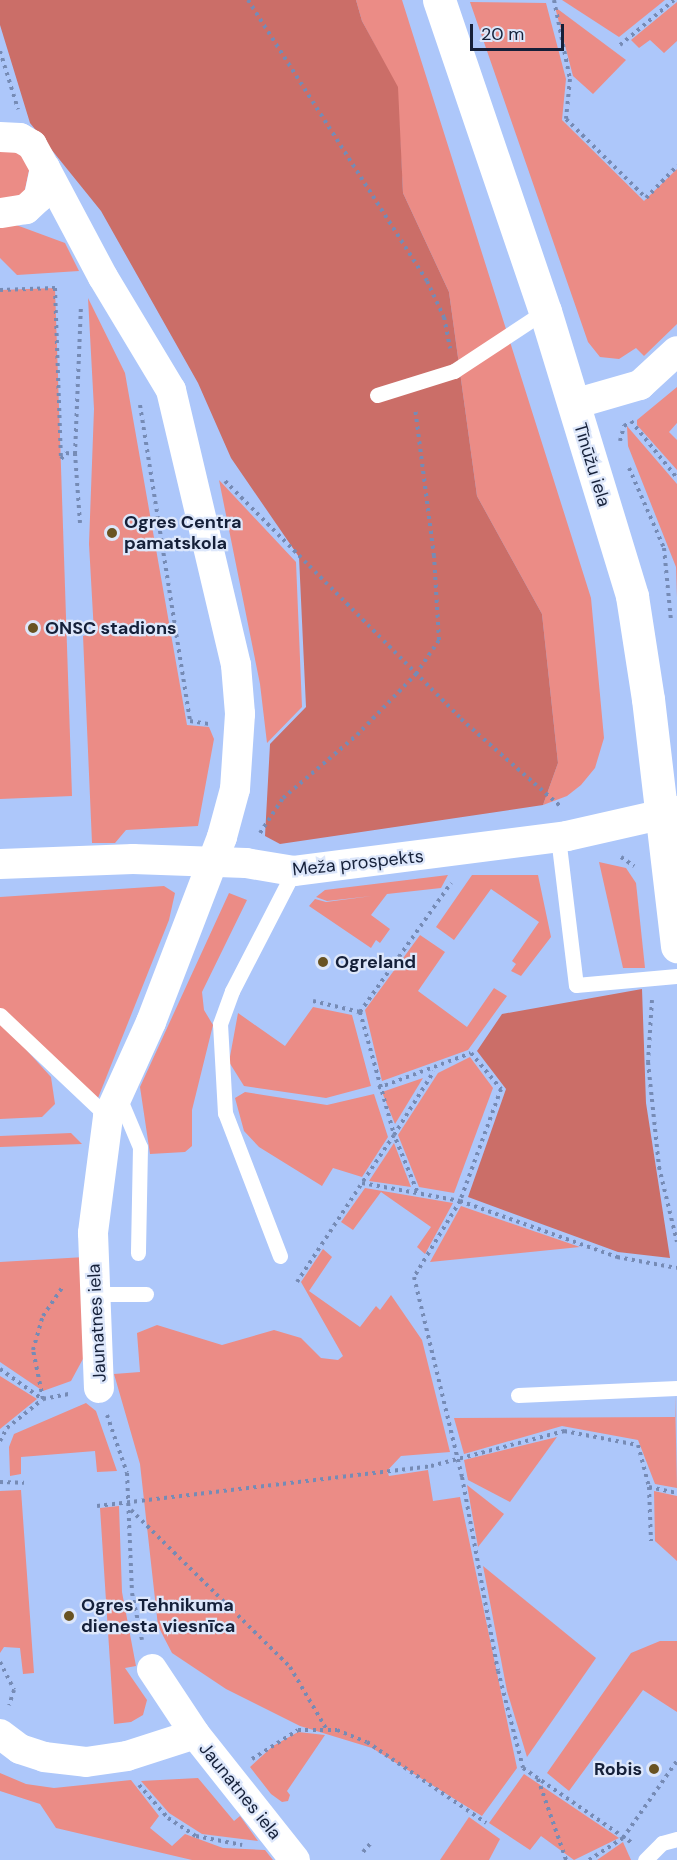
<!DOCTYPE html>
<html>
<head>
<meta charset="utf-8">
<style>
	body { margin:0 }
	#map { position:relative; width:677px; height:1860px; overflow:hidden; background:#adc7fa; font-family:"DM Sans",sans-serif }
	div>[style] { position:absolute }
	.green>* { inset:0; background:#eb8c86 }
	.forest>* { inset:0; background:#cb6e68 }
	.path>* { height:4px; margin-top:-2px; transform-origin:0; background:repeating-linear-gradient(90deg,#768bb5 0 3px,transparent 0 7.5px) }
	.lane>* { height:15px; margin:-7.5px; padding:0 7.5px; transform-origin:7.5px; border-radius:7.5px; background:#fff }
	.street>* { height:30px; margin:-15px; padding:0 15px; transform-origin:15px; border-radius:15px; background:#fff }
	.secondary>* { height:33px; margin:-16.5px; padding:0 16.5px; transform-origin:16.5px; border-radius:16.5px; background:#fff }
	.dots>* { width:16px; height:16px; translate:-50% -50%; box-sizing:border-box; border:3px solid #dde7fb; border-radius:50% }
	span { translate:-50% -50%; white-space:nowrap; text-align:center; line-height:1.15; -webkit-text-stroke:4.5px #dde7fb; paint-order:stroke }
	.street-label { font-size:18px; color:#152039 }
	.poi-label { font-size:18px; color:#152039; font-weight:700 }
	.left { translate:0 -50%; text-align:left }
	.right { translate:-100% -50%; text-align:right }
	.scale { position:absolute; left:470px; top:24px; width:94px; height:27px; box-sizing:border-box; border:3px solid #152039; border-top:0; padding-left:8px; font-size:18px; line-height:21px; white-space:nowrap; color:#152039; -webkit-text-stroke:4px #dde7fb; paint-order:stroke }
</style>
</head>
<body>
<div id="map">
	<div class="green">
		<div style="clip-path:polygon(356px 0,402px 0,591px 598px,604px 738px,595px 768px,581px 785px,567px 796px,543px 805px,558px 763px,542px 614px,477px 496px,449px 292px,403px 193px,397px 87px,362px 21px)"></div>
		<div style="clip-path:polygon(562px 0,665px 0,619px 37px)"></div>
		<div style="clip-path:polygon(470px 2px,546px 3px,566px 79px,562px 120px,644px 201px,677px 169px,677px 324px,644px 356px,636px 348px,619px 359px,600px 357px,588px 342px)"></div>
		<div style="clip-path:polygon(677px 2px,677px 41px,664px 53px,650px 40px,639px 48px,631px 40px)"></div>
		<div style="clip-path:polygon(555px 7px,626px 60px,593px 94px,573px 76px)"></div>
		<div style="clip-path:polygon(11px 145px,31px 161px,24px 194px,0 200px,0 146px)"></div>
		<div style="clip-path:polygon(0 219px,65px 243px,79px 271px,17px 275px,0 258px)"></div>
		<div style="clip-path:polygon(55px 288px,72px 796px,0 799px,0 290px)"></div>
		<div style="clip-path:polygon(88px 298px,125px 373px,187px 725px,209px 727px,214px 739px,198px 826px,126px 830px,115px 843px,92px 843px,83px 636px,94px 633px,89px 544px,94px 409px)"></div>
		<div style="clip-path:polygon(677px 387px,677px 423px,669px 432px,677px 440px,677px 470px,637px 425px,637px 420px)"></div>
		<div style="clip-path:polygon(627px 426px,677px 484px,677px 598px,676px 567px,628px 446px)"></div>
		<div style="clip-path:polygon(219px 480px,296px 562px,302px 707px,267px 743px,260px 684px)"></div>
		<div style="clip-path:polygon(599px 862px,626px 868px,636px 883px,645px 968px,623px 968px)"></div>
		<div style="clip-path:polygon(448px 875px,441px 888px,387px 894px,371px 915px,390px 929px,380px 943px,376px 940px,371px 948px,309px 906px,315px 899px,326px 902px,372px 896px,327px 901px,316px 897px,325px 890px)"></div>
		<div style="clip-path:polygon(472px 875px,538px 875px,551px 937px,521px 976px,511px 971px,516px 964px,512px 961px,539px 922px,491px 889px,454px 940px,436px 927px)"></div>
		<div style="clip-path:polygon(164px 886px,175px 893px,169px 920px,98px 1098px,0 1009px,0 897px)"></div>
		<div style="clip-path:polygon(229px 893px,247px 900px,202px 992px,204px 1010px,213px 1025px,192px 1110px,192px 1146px,185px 1152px,150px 1154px,140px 1087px)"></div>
		<div style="clip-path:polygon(420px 935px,445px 952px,418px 991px,467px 1027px,494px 988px,507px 996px,468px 1050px,382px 1081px,365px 1010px)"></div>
		<div style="clip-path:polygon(313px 1007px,352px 1015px,371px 1086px,326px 1098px,244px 1086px,229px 1062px,238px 1013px,285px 1046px)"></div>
		<div style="clip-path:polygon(0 1021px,51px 1077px,55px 1104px,42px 1117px,0 1119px)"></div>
		<div style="clip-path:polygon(470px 1057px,493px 1088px,454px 1193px,419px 1187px,398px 1135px,438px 1073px)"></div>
		<div style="clip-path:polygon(423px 1078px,395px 1124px,382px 1092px)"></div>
		<div style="clip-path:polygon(245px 1092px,327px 1105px,374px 1094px,388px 1137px,362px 1177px,333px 1168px,322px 1186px,259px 1147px,244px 1131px,235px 1098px)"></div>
		<div style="clip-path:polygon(71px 1133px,82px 1144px,0 1147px,0 1136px)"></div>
		<div style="clip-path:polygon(394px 1143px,411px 1187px,369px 1181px)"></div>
		<div style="clip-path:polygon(365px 1188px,453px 1203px,425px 1254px,417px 1247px,431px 1227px,381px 1192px,353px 1230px,341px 1222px)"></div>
		<div style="clip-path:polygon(461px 1206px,580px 1247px,430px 1262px)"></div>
		<div style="clip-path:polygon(323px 1249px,332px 1257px,309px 1291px,360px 1327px,376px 1306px,380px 1310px,391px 1295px,422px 1340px,450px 1452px,401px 1456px,387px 1471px,389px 1476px,428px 1470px,433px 1501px,460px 1497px,517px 1768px,482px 1816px,372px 1748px,300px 1726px,226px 1689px,172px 1653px,158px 1626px,140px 1464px,114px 1374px,140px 1372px,137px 1333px,157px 1325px,222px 1345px,274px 1330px,301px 1338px,321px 1358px,338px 1360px,343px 1356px,301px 1282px)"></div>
		<div style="clip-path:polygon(85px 1257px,84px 1357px,71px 1381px,43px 1391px,0 1362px,0 1262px)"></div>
		<div style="clip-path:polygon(0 1376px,37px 1399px,0 1429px)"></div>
		<div style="clip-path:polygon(675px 1394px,677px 1488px,655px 1484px,638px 1440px,562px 1426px,464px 1454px,454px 1418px,675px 1417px)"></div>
		<div style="clip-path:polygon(86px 1403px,96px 1411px,117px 1471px,97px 1472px,95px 1451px,21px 1457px,21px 1474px,10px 1476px,9px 1447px,14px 1434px)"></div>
		<div style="clip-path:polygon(557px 1437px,510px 1502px,468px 1480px,464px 1460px)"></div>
		<div style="clip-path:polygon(467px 1485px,504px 1514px,478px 1547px)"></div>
		<div style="clip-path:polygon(21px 1490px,34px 1673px,23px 1674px,20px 1648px,4px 1647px,0 1653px,0 1491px)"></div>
		<div style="clip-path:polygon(654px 1491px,677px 1496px,677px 1561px,655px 1541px)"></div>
		<div style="clip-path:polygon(119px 1506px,122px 1592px,136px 1666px,125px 1668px,147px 1700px,143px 1715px,131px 1722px,114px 1724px,100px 1508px)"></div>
		<div style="clip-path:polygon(483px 1566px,596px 1658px,527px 1757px,507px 1691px)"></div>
		<div style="clip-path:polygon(660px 1641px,677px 1641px,677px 1712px,643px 1690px,569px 1791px,547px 1773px,631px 1653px)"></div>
		<div style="clip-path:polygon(298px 1732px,325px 1735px,287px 1791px,290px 1795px,288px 1801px,282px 1802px,271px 1794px,250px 1767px,273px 1746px)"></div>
		<div style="clip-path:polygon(0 1773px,26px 1784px,54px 1788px,131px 1780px,159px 1816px,150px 1828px,172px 1846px,185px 1834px,223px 1848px,265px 1850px,273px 1860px,192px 1860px,56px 1828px,40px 1804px,0 1791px)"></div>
		<div style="clip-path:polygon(524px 1774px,619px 1838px,574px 1860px,541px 1836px,530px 1850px,489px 1823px)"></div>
		<div style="clip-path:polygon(198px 1778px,234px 1821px,240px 1816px,258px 1841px,202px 1834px,169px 1813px,141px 1781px)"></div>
		<div style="clip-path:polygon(469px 1817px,500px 1839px,489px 1860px,440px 1860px)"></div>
		<div style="clip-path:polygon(623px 1842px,631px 1860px,597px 1860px)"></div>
	</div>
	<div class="forest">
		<div style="clip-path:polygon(0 0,356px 0,362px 21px,398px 87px,403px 193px,449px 292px,477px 496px,542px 614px,558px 763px,543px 805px,280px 844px,265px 836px,270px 744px,306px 707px,299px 557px,231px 458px,198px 383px,101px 211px,30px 123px,0 25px)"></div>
		<div style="clip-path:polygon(642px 989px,646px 1103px,670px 1258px,618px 1252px,468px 1197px,506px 1089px,477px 1051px,502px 1014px)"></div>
	</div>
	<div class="path">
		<div style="left:248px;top:0;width:333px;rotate:57.5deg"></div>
		<div style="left:427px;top:281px;width:40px;rotate:65deg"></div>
		<div style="left:444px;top:317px;width:32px;rotate:79deg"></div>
		<div style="left:554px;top:0;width:81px;rotate:78.6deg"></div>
		<div style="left:570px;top:79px;width:40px;rotate:95.7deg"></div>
		<div style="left:566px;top:119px;width:112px;rotate:44.6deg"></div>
		<div style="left:646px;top:198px;width:45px;rotate:-45.9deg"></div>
		<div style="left:620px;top:45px;width:70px;rotate:-39.8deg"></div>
		<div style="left:0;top:51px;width:61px;rotate:72.8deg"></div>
		<div style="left:0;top:290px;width:55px;rotate:-2.1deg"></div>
		<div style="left:55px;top:288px;width:171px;rotate:88deg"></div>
		<div style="left:61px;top:459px;width:8px;rotate:-50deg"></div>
		<div style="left:66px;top:453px;width:9px;rotate:6deg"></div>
		<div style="left:140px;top:405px;width:320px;rotate:81deg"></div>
		<div style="left:190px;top:721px;width:20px;rotate:9deg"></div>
		<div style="left:631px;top:421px;width:73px;rotate:51.1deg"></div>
		<div style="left:620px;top:441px;width:16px;rotate:-75deg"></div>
		<div style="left:624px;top:426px;width:6px;rotate:-31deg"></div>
		<div style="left:629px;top:468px;width:87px;rotate:66.4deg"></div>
		<div style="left:664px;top:548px;width:73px;rotate:84.5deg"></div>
		<div style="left:225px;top:481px;width:335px;rotate:45.2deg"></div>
		<div style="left:461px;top:719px;width:132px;rotate:41.3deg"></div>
		<div style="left:80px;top:523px;width:69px;rotate:-94.1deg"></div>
		<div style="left:75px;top:454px;width:150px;rotate:-87.7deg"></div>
		<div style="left:260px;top:833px;width:42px;rotate:-56.7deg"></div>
		<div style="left:283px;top:798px;width:97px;rotate:-40.4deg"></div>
		<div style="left:357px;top:735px;width:85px;rotate:-46deg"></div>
		<div style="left:416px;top:674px;width:41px;rotate:-55.9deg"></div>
		<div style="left:439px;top:640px;width:84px;rotate:-93.4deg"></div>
		<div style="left:434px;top:556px;width:150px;rotate:-97.3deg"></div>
		<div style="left:621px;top:857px;width:16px;rotate:35deg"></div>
		<div style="left:652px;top:1000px;width:62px;rotate:93.7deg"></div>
		<div style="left:648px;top:1062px;width:106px;rotate:84deg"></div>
		<div style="left:659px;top:1167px;width:77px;rotate:76.5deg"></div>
		<div style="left:313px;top:1001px;width:48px;rotate:13.2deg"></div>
		<div style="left:360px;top:1012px;width:128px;rotate:74.5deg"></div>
		<div style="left:394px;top:1135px;width:58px;rotate:123.7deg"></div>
		<div style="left:362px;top:1183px;width:100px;rotate:10.4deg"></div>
		<div style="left:460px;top:1201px;width:167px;rotate:19.6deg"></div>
		<div style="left:617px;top:1257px;width:61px;rotate:10.4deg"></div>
		<div style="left:360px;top:1012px;width:158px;rotate:-54.8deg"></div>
		<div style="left:378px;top:1088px;width:99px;rotate:-20.6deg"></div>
		<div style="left:471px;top:1053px;width:47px;rotate:50.2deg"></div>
		<div style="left:501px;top:1089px;width:119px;rotate:110.1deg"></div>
		<div style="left:460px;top:1201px;width:89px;rotate:121.2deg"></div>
		<div style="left:414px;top:1277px;width:206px;rotate:76.5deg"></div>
		<div style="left:462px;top:1477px;width:197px;rotate:79.5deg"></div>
		<div style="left:498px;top:1671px;width:100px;rotate:75.5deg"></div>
		<div style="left:523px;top:1768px;width:132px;rotate:34.5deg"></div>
		<div style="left:417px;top:1191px;width:61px;rotate:-112.3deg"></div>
		<div style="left:394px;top:1135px;width:75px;rotate:-58deg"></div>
		<div style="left:297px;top:1282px;width:118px;rotate:-56.7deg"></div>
		<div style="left:0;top:1369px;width:52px;rotate:35.5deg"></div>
		<div style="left:43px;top:1399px;width:50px;rotate:-101.5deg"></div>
		<div style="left:33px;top:1350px;width:35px;rotate:-74deg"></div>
		<div style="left:43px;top:1316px;width:36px;rotate:-56deg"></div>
		<div style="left:107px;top:1415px;width:61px;rotate:71deg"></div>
		<div style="left:127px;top:1473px;width:120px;rotate:87.6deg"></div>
		<div style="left:132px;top:1593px;width:48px;rotate:78deg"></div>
		<div style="left:0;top:1441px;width:15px;rotate:-62deg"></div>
		<div style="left:7px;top:1428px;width:46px;rotate:-38.9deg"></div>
		<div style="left:43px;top:1399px;width:26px;rotate:-11deg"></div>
		<div style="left:0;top:1482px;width:24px;rotate:2deg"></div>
		<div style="left:649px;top:1487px;width:54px;rotate:87.9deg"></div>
		<div style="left:97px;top:1506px;width:336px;rotate:-6.8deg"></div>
		<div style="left:431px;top:1466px;width:138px;rotate:-14.7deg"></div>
		<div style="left:564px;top:1431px;width:75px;rotate:10.7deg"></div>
		<div style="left:638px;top:1445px;width:43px;rotate:75.3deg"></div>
		<div style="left:649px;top:1487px;width:29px;rotate:12deg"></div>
		<div style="left:131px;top:1510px;width:223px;rotate:44.6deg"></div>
		<div style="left:290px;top:1667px;width:73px;rotate:59.6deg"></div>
		<div style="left:0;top:1662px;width:31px;rotate:63deg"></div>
		<div style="left:14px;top:1690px;width:16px;rotate:108deg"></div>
		<div style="left:252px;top:1759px;width:54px;rotate:-32.2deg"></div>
		<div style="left:298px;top:1730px;width:39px"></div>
		<div style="left:337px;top:1730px;width:32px;rotate:22deg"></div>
		<div style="left:367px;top:1742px;width:144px;rotate:34.2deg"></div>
		<div style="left:538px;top:1779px;width:86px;rotate:70.9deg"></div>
		<div style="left:139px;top:1785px;width:44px;rotate:48.7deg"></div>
		<div style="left:168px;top:1818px;width:33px;rotate:33deg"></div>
		<div style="left:196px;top:1836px;width:47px;rotate:11.1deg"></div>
		<div style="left:363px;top:1852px;width:11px;rotate:-49deg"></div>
		<div style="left:589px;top:1860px;width:40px;rotate:-32.9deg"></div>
		<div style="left:623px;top:1838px;width:94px;rotate:-55deg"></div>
	</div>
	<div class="lane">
		<div style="left:377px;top:395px;width:81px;rotate:-17.3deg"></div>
		<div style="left:454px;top:371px;width:109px;rotate:-33.4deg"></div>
		<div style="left:558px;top:837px;width:149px;rotate:83.1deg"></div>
		<div style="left:576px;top:985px;width:101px;rotate:-5.1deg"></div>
		<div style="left:0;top:1015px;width:149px;rotate:43.4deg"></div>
		<div style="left:118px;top:1095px;width:56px;rotate:67.1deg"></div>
		<div style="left:140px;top:1147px;width:106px;rotate:91.1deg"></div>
		<div style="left:280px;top:1256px;width:153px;rotate:-111deg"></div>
		<div style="left:225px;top:1113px;width:89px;rotate:-93.2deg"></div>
		<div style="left:220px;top:1024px;width:35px;rotate:-70deg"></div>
		<div style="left:232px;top:991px;width:135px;rotate:-62.7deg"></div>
		<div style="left:95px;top:1294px;width:51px"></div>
		<div style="left:518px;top:1395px;width:159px;rotate:-2.5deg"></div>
		<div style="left:645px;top:1860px;width:24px;rotate:-45deg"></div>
		<div style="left:662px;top:1843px;width:16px;rotate:-15deg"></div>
	</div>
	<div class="street">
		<div style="left:0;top:137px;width:20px;rotate:3deg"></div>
		<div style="left:20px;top:138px;width:14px;rotate:30deg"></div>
		<div style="left:32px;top:145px;width:26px;rotate:61deg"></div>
		<div style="left:45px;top:168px;width:30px;rotate:102deg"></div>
		<div style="left:39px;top:197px;width:18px;rotate:137deg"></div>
		<div style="left:26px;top:209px;width:26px;rotate:171deg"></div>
		<div style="left:45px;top:168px;width:123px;rotate:62deg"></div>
		<div style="left:103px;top:277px;width:132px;rotate:59deg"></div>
		<div style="left:171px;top:390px;width:283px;rotate:76.7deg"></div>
		<div style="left:236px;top:665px;width:49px;rotate:85.3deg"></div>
		<div style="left:240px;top:714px;width:75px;rotate:93.8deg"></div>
		<div style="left:235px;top:789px;width:50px;rotate:105.2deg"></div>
		<div style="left:222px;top:837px;width:198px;rotate:111deg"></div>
		<div style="left:151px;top:1022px;width:104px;rotate:114.4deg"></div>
		<div style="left:108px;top:1117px;width:117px;rotate:97.4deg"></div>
		<div style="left:93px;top:1233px;width:155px;rotate:87.8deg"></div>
		<div style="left:574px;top:404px;width:69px;rotate:-16.1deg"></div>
		<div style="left:640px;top:385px;width:50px;rotate:-42.6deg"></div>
		<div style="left:0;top:864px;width:133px;rotate:-2.2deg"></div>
		<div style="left:133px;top:859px;width:113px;rotate:2deg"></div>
		<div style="left:246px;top:863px;width:49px;rotate:9.5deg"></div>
		<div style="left:294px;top:871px;width:275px;rotate:-7.3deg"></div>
		<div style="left:567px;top:836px;width:113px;rotate:-12.8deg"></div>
		<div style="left:152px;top:1669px;width:78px;rotate:56.5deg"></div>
		<div style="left:195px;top:1734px;width:161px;rotate:51.6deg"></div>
		<div style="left:0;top:1734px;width:25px;rotate:37deg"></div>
		<div style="left:20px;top:1749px;width:25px;rotate:18deg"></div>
		<div style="left:44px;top:1757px;width:42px;rotate:6.8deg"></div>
		<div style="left:86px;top:1762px;width:41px;rotate:-8.3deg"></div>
		<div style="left:127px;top:1756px;width:71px;rotate:-17.9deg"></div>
	</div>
	<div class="secondary">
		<div style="left:439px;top:0;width:329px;rotate:71.2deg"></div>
		<div style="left:545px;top:311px;width:298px;rotate:73deg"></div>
		<div style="left:632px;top:596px;width:104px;rotate:81.2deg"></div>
		<div style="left:648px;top:699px;width:249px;rotate:83.3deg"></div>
	</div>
	<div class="dots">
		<div style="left:112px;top:533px;background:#695322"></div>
		<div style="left:33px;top:628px;background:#695322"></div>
		<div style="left:323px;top:962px;background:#695322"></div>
		<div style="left:69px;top:1616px;background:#695322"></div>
		<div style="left:654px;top:1769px;background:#695322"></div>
	</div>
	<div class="street-label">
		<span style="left:592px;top:465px;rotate:73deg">Tīnūžu iela</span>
		<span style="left:358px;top:863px;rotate:-6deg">Meža prospekts</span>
		<span style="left:97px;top:1323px;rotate:-93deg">Jaunatnes iela</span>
		<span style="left:240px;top:1791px;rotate:51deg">Jaunatnes iela</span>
	</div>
	<div class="poi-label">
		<span class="left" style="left:124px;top:533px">Ogres Centra<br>pamatskola</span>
		<span class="left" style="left:45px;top:628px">ONSC stadions</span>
		<span class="left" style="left:335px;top:962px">Ogreland</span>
		<span class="left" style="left:81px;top:1616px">Ogres Tehnikuma<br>dienesta viesnīca</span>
		<span class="right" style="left:642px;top:1769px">Robis</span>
	</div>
	<div class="scale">20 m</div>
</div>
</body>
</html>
